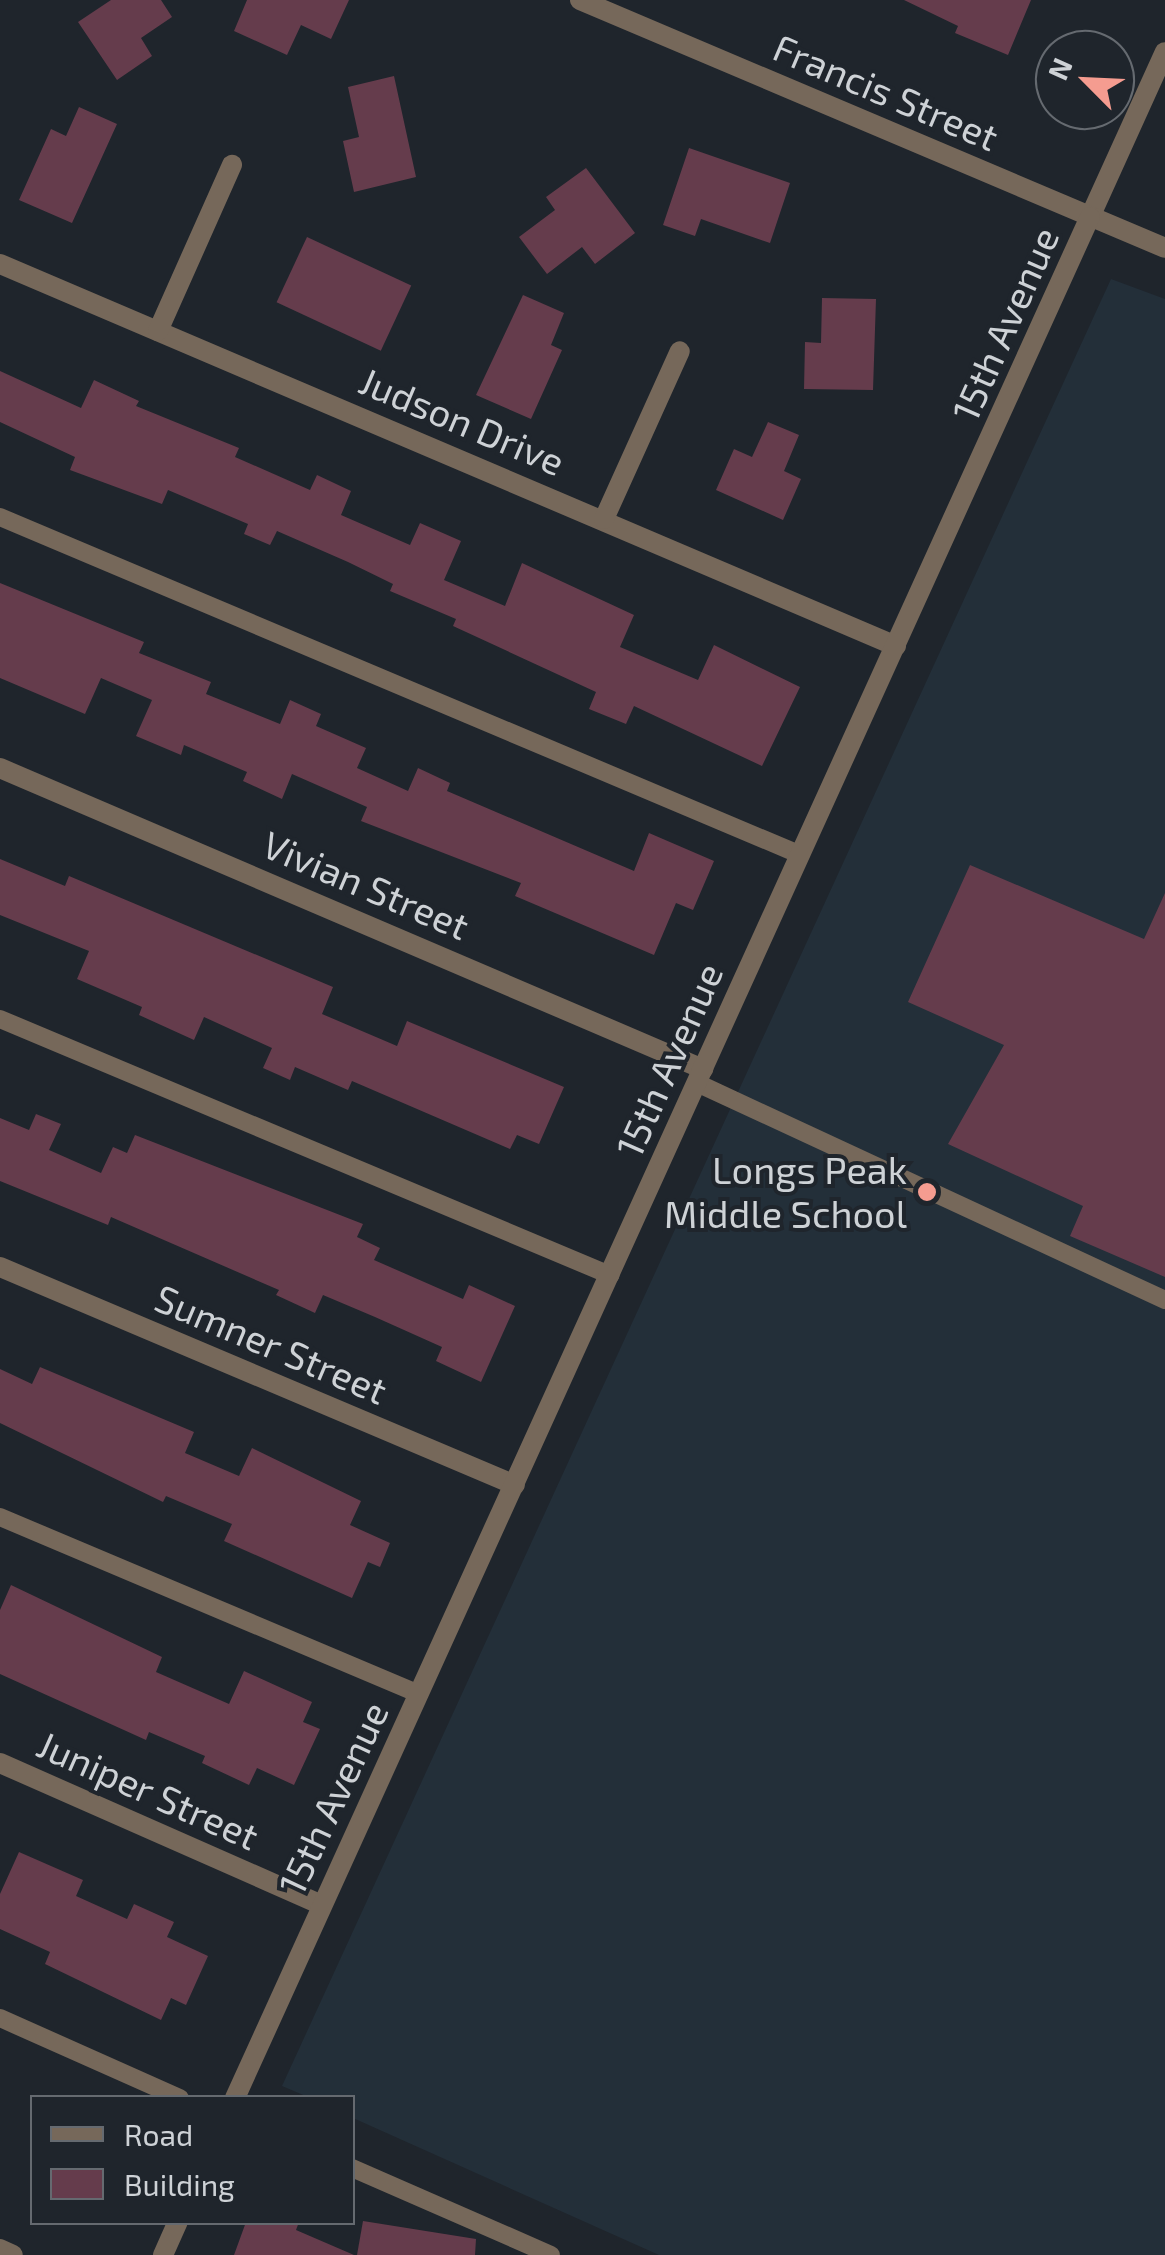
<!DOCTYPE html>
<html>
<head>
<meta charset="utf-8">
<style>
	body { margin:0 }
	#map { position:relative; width:1165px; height:2255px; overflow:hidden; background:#1f252c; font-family:"Exo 2",sans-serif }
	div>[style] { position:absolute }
	.built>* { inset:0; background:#232f39 }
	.building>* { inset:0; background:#653c4c; transform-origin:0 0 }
	.service>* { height:18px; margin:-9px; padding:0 9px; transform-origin:9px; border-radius:9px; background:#76685a }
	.minor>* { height:20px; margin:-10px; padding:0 10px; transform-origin:10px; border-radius:10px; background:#76685a }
	.tertiary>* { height:20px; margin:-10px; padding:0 10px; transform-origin:10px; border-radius:10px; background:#76685a }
	.dots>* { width:28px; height:28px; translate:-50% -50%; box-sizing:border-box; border:5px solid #1f252c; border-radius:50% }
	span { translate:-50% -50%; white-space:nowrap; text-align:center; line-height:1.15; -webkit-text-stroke:8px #1f252c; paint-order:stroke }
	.street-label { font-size:38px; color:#ced2d6 }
	.poi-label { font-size:38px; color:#ced2d6 }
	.right { translate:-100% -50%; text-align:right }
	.legend { position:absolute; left:30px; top:2095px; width:325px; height:130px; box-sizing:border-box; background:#1f252c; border:2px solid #656a70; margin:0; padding:12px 18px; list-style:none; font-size:30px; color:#ced2d6 }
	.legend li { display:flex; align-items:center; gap:20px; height:50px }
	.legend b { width:50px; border:2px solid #656a70 }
	.north { position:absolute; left:1035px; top:30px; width:100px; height:100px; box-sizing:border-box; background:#1f252c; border:2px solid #656a70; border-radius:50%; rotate:294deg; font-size:28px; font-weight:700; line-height:40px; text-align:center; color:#ced2d6 }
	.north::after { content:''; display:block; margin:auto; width:35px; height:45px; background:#f59c90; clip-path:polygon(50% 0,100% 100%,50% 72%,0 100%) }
</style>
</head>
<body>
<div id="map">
	<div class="built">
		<div style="clip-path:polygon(1111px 279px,1165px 299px,1165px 2255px,659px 2255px,353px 2118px,352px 2098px,308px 2097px,282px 2086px)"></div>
	</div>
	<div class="building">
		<div style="clip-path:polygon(111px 0,161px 0,172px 17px,141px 38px,152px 56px,117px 80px,78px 22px)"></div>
		<div style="clip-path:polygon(247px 0,349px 0,331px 39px,301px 25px,287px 55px,234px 31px)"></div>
		<div style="clip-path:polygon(904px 0,1031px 0,1008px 55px,955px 33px,958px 26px)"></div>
		<div style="clip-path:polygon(394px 76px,416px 177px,354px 192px,343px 141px,359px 137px,348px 87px)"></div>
		<div style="clip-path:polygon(79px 107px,117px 124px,72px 223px,19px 200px,51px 129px,66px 136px)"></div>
		<div style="clip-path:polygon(689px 148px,790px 183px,770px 243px,701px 219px,695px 236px,663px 225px)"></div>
		<div style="clip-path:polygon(586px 168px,635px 233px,595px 264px,582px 247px,547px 274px,519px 237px,555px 210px,546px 197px)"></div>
		<div style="left:307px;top:237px;width:115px;height:72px;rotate:25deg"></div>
		<div style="clip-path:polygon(523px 295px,564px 313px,551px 345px,562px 350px,531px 419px,476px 395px)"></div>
		<div style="clip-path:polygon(822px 298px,876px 299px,873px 390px,804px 389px,805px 342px,821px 343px)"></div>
		<div style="clip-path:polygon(0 371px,81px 408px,94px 380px,139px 401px,136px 406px,239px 448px,235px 457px,310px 490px,317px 475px,351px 491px,341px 515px,410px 545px,420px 523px,461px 541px,444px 580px,505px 606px,522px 563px,634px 615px,620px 647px,698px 680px,714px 645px,800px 687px,762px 766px,634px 706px,626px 724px,589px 709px,596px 692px,453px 626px,456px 619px,390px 591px,393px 584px,348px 562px,277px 531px,270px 545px,244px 534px,248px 524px,168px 490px,162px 504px,70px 470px,75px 457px,0 422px)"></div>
		<div style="clip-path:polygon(768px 422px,799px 435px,784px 471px,801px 479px,783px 520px,716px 490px,734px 449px,752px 457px)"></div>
		<div style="clip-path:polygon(0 583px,144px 642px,139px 653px,211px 682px,206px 694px,280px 724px,290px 700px,321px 714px,316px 726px,366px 748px,357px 768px,408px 791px,418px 768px,450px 783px,447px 791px,634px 871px,649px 833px,714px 861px,693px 910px,676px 903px,654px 955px,515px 896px,521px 883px,361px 821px,367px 807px,292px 774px,282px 799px,243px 781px,247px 772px,184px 745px,181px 755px,136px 736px,152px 700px,101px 678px,85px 714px,0 678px)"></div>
		<div style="clip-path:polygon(0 859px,65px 886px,69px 876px,333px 987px,322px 1014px,397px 1046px,407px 1021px,564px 1087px,539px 1144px,517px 1135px,510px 1149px,352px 1081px,348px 1090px,295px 1067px,290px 1080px,263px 1068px,272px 1048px,204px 1017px,194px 1040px,139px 1015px,142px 1007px,77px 979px,89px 951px,0 915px)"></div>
		<div style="clip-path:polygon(970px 865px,1144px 939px,1165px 893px,1165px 1277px,1070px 1236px,1083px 1206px,948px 1144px,1004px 1045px,908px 1002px)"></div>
		<div style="clip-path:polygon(36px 1114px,61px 1124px,49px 1150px,101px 1173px,113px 1147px,127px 1153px,135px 1135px,363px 1224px,357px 1237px,380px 1248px,374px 1260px,463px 1299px,469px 1285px,515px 1306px,481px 1382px,436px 1361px,442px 1347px,375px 1317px,323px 1295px,315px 1313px,276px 1295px,279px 1290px,111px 1217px,108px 1225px,0 1181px,0 1118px,29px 1130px)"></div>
		<div style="clip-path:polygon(40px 1367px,194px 1432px,185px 1453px,239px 1476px,252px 1448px,361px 1501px,350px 1525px,390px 1543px,380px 1567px,368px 1562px,352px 1598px,224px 1541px,232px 1524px,166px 1496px,163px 1502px,0 1423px,0 1369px,32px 1384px)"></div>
		<div style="clip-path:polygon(11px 1585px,162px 1657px,156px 1672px,229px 1704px,244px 1671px,312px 1702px,303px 1722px,320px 1729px,294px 1785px,257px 1768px,249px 1785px,202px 1763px,205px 1756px,149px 1732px,146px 1740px,0 1674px,0 1610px)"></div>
		<div style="clip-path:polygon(19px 1852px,83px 1880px,76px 1896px,127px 1919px,134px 1904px,174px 1922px,167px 1937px,208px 1956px,186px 2005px,171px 1998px,161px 2020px,45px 1964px,50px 1952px,0 1929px,0 1894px)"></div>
		<div style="clip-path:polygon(363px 2221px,476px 2239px,475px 2255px,357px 2255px)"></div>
		<div style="clip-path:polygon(246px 2222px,299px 2222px,296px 2230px,354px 2255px,234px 2255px)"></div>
	</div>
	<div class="service">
		<div style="left:0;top:517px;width:869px;rotate:22.88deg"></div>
		<div style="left:0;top:1019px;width:662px;rotate:22.77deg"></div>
		<div style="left:697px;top:1083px;width:516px;rotate:24.88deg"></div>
		<div style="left:0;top:1517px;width:455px;rotate:22.9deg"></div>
		<div style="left:0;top:2018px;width:197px;rotate:24deg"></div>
		<div style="left:352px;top:2168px;width:217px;rotate:23.6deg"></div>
	</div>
	<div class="minor">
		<div style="left:1090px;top:217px;width:181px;rotate:-65.6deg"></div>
		<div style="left:0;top:264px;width:974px;rotate:23.09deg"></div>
		<div style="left:158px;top:331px;width:182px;rotate:-66deg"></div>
		<div style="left:604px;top:519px;width:184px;rotate:-65.7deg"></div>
		<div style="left:0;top:768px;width:765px;rotate:23.18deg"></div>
		<div style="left:0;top:1267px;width:559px;rotate:22.94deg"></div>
		<div style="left:0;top:1763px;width:352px;rotate:23.8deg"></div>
		<div style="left:0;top:2249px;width:14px;rotate:25deg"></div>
	</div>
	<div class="tertiary">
		<div style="left:580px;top:0;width:635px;rotate:22.97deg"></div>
		<div style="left:235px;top:2098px;width:2066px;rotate:-65.56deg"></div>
		<div style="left:163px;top:2255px;width:36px;rotate:-66deg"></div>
	</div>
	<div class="dots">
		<div style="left:927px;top:1192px;background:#f59c90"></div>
	</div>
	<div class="street-label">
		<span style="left:886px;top:92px;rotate:23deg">Francis Street</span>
		<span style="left:1005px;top:324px;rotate:-66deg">15th Avenue</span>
		<span style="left:462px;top:421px;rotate:23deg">Judson Drive</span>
		<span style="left:366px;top:885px;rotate:23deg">Vivian Street</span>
		<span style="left:669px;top:1060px;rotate:-66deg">15th Avenue</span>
		<span style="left:271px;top:1344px;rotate:23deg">Sumner Street</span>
		<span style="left:148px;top:1790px;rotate:24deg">Juniper Street</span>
		<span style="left:333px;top:1798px;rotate:-65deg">15th Avenue</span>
	</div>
	<div class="poi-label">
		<span class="right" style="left:907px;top:1192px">Longs Peak<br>Middle School</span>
	</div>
	<ul class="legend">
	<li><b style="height:12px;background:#76685a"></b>Road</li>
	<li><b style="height:28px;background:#653c4c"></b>Building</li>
	</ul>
	<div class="north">N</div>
</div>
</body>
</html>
